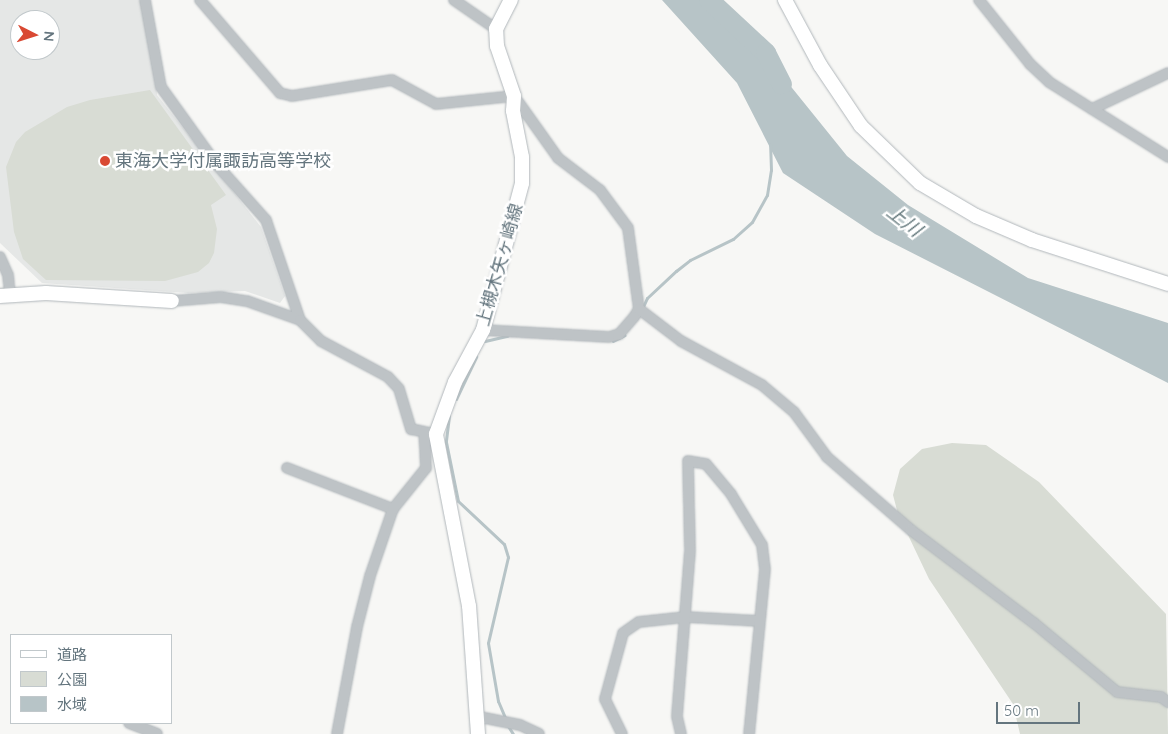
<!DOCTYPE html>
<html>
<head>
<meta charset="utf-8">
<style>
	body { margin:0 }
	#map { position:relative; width:1168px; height:734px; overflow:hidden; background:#f7f7f5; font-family:Quicksand,"Noto Sans JP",sans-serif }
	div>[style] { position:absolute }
	.built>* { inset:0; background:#e5e7e6 }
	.green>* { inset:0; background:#d8dcd4 }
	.water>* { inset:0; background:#b7c4c7 }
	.stream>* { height:3px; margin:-1.5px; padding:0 1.5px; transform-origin:1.5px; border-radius:1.5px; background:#b7c4c7 }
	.river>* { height:20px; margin:-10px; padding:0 10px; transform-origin:10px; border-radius:10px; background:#b7c4c7 }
	.roads { filter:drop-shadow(0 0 1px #b1b7bb) drop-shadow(0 0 1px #b1b7bb) }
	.street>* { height:10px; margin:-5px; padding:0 5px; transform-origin:5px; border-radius:5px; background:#bec3c6 }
	.secondary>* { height:14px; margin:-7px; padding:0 7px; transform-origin:7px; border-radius:7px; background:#fff }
	.dots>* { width:14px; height:14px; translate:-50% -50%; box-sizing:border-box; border:2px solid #fff; border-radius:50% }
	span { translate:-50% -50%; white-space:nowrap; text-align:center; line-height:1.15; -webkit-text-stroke:5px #fff; paint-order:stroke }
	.poi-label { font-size:18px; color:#64757e }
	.left { translate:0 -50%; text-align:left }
	.street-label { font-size:18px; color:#64757e }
	.water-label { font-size:19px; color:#5f7478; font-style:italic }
	.legend { position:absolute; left:10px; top:634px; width:162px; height:90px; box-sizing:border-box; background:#fff; border:1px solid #c1c8cb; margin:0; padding:6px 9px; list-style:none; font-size:15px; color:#64757e }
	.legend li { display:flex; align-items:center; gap:10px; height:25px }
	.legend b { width:25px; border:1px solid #c1c8cb }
	.north { position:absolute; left:10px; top:10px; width:50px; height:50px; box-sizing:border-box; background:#fff; border:1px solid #c1c8cb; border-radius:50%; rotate:95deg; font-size:14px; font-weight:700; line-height:20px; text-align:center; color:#64757e }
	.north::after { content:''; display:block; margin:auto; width:18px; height:22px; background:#d94933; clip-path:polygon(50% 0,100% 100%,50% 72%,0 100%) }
	.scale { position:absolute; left:996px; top:702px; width:84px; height:22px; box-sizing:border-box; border:2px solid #64757e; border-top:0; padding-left:6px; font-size:15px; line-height:18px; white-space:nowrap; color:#64757e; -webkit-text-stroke:4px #fff; paint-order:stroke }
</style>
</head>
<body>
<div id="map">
	<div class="built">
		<div style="clip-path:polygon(evenodd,0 0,150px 0,157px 95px,261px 227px,285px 296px,280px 303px,245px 291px,188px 293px,42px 283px,0 243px,0 0,20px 20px,50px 20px,50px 50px,20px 50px,20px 20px)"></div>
	</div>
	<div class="green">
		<div style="clip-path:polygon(150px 90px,226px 195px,211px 205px,217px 229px,214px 253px,209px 263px,198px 272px,165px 281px,46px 280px,23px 259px,14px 232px,6px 167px,16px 142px,25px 132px,67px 107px,90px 100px)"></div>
		<div style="clip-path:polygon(952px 443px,986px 445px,1039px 482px,1166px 614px,1168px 734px,1020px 734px,1013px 704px,929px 579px,898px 514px,893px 495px,900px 469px,922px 449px)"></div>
	</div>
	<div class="water">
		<div style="clip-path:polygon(662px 0,721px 0,847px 156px,908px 205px,1028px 278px,1168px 323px,1168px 383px,875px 234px,783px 173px,737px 83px)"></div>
	</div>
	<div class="stream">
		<div style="left:642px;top:309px;width:12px;rotate:-66deg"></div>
		<div style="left:647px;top:298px;width:40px;rotate:-43deg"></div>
		<div style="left:676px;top:271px;width:18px;rotate:-38deg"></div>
		<div style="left:690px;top:260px;width:48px;rotate:-26deg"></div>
		<div style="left:733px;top:239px;width:25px;rotate:-42deg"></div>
		<div style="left:752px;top:222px;width:31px;rotate:-61deg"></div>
		<div style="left:767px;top:195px;width:25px;rotate:-81deg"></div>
		<div style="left:771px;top:170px;width:26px;rotate:-92deg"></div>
		<div style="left:485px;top:341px;width:23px;rotate:-13deg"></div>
		<div style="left:613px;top:341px;width:13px;rotate:-27deg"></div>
		<div style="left:456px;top:399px;width:47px;rotate:-64.5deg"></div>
		<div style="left:449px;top:416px;width:26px;rotate:97deg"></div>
		<div style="left:446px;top:442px;width:60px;rotate:78.5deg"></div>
		<div style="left:458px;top:501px;width:63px;rotate:43.1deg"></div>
		<div style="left:504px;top:544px;width:14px;rotate:73deg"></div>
		<div style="left:508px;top:557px;width:88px;rotate:103.1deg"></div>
		<div style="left:488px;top:643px;width:59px;rotate:80.2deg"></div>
		<div style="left:498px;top:701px;width:21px;rotate:67deg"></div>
		<div style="left:508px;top:726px;width:9px;rotate:58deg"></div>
	</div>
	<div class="river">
		<div style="left:709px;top:0;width:78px;rotate:42.9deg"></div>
		<div style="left:766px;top:53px;width:35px;rotate:63deg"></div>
	</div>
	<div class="roads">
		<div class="street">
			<div style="left:145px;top:0;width:88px;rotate:79.6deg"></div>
			<div style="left:161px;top:87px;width:96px;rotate:54.3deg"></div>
			<div style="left:217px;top:165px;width:74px;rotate:48.3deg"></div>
			<div style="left:266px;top:220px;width:106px;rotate:71.2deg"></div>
			<div style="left:200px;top:0;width:123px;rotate:49.3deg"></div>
			<div style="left:280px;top:93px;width:12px;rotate:14deg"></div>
			<div style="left:292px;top:96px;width:101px;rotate:-9.1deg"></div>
			<div style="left:392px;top:80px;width:50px;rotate:28.6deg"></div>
			<div style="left:436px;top:104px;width:78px;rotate:-5.9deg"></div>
			<div style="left:514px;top:96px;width:76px;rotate:54.6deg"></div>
			<div style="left:558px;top:158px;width:53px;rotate:37.3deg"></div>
			<div style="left:600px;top:190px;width:47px;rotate:53.6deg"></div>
			<div style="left:628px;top:228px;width:82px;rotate:82.3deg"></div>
			<div style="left:639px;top:309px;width:9px;rotate:122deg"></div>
			<div style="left:634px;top:317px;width:23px;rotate:131deg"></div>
			<div style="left:619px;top:334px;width:10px;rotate:163deg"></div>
			<div style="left:609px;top:337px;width:126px;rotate:-176.8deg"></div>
			<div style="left:454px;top:0;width:51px;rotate:34.6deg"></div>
			<div style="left:979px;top:0;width:82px;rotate:51.4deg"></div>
			<div style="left:1030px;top:64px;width:26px;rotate:43deg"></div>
			<div style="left:1049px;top:82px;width:141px;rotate:32.2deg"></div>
			<div style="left:1092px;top:109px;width:84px;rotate:-25.3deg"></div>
			<div style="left:0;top:257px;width:20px;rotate:66deg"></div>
			<div style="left:8px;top:275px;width:19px;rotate:84deg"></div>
			<div style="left:172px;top:301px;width:49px;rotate:-4.7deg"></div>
			<div style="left:221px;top:297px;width:26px;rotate:9deg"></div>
			<div style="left:247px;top:301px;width:56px;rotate:19.7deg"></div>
			<div style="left:300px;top:320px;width:30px;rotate:45deg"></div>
			<div style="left:321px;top:341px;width:76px;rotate:28.2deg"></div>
			<div style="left:388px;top:377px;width:16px;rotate:47deg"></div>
			<div style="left:399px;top:389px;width:42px;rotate:73.3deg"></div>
			<div style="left:411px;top:429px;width:19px;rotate:12deg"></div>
			<div style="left:639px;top:309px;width:53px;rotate:37.3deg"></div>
			<div style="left:681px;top:341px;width:92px;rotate:28.5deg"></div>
			<div style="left:762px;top:385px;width:42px;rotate:40.2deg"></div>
			<div style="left:794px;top:412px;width:56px;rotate:53.7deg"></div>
			<div style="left:827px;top:457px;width:111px;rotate:41deg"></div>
			<div style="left:911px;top:530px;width:154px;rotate:37.1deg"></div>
			<div style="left:1034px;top:623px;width:108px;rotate:39.7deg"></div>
			<div style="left:1117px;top:692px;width:44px;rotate:6.5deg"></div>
			<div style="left:1161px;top:697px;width:9px;rotate:36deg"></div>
			<div style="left:287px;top:468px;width:114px;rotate:21.1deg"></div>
			<div style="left:475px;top:716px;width:46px;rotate:11.3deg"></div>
			<div style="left:520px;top:725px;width:21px;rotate:25deg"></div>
			<div style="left:129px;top:723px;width:30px;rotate:21deg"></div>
			<div style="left:337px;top:734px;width:109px;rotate:-79.4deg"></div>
			<div style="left:357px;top:627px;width:53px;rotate:-75.7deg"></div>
			<div style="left:370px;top:576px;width:71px;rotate:-71.1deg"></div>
			<div style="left:393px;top:509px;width:53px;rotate:-51.2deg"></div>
			<div style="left:426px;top:468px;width:36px;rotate:-93deg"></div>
			<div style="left:622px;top:734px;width:39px;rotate:-116deg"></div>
			<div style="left:605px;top:699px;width:68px;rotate:-74.7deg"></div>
			<div style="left:623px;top:633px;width:19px;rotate:-35deg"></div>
			<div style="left:639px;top:622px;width:47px;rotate:-6.1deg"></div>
			<div style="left:686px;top:617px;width:74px;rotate:3.1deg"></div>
			<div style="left:681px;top:734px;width:18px;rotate:-103deg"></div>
			<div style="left:677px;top:716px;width:167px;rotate:-85.5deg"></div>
			<div style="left:690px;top:550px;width:89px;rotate:-91.3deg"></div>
			<div style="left:688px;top:461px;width:18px;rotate:9deg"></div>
			<div style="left:706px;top:464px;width:39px;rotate:50deg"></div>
			<div style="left:731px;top:494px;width:60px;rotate:58.7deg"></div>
			<div style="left:762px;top:545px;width:24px;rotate:83deg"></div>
			<div style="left:765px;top:569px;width:166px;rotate:95.5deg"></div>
		</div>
		<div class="secondary">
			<div style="left:785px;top:0;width:74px;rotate:61.7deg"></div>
			<div style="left:820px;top:65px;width:73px;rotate:56.1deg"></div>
			<div style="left:861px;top:126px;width:82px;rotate:44deg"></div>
			<div style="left:920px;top:183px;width:65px;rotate:30.5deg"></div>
			<div style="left:976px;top:216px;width:61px;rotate:23.2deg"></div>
			<div style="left:1032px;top:240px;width:143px;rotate:17.9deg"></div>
			<div style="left:0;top:296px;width:46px;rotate:-3.7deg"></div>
			<div style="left:46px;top:293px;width:126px;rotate:3.6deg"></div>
			<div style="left:478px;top:734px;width:128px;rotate:-94deg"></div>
			<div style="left:469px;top:606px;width:175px;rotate:-100.9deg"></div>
			<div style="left:436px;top:434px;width:55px;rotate:-69.9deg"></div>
			<div style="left:455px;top:382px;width:59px;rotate:-61.7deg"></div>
			<div style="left:483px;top:330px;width:152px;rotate:-75.1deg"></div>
			<div style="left:522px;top:183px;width:26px;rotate:-90deg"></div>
			<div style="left:522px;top:157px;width:47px;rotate:-101.1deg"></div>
			<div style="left:513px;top:111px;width:15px;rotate:-86deg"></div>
			<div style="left:514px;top:96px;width:53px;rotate:-108.8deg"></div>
			<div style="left:497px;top:46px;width:17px;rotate:-93deg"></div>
			<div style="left:496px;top:29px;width:33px;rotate:-63deg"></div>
		</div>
	</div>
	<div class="dots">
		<div style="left:105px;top:161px;background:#d94933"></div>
	</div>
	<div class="poi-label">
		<span class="left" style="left:115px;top:161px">東海大学付属諏訪高等学校</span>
	</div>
	<div class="street-label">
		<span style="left:500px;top:265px;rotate:-74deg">上槻木矢ヶ崎線</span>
	</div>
	<div class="water-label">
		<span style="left:904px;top:221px;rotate:38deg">上川</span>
	</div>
	<ul class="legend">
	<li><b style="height:6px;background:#fff"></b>道路</li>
	<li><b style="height:14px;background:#d8dcd4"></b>公園</li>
	<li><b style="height:14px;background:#b7c4c7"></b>水域</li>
	</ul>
	<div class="north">N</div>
	<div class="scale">50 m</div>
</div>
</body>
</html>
